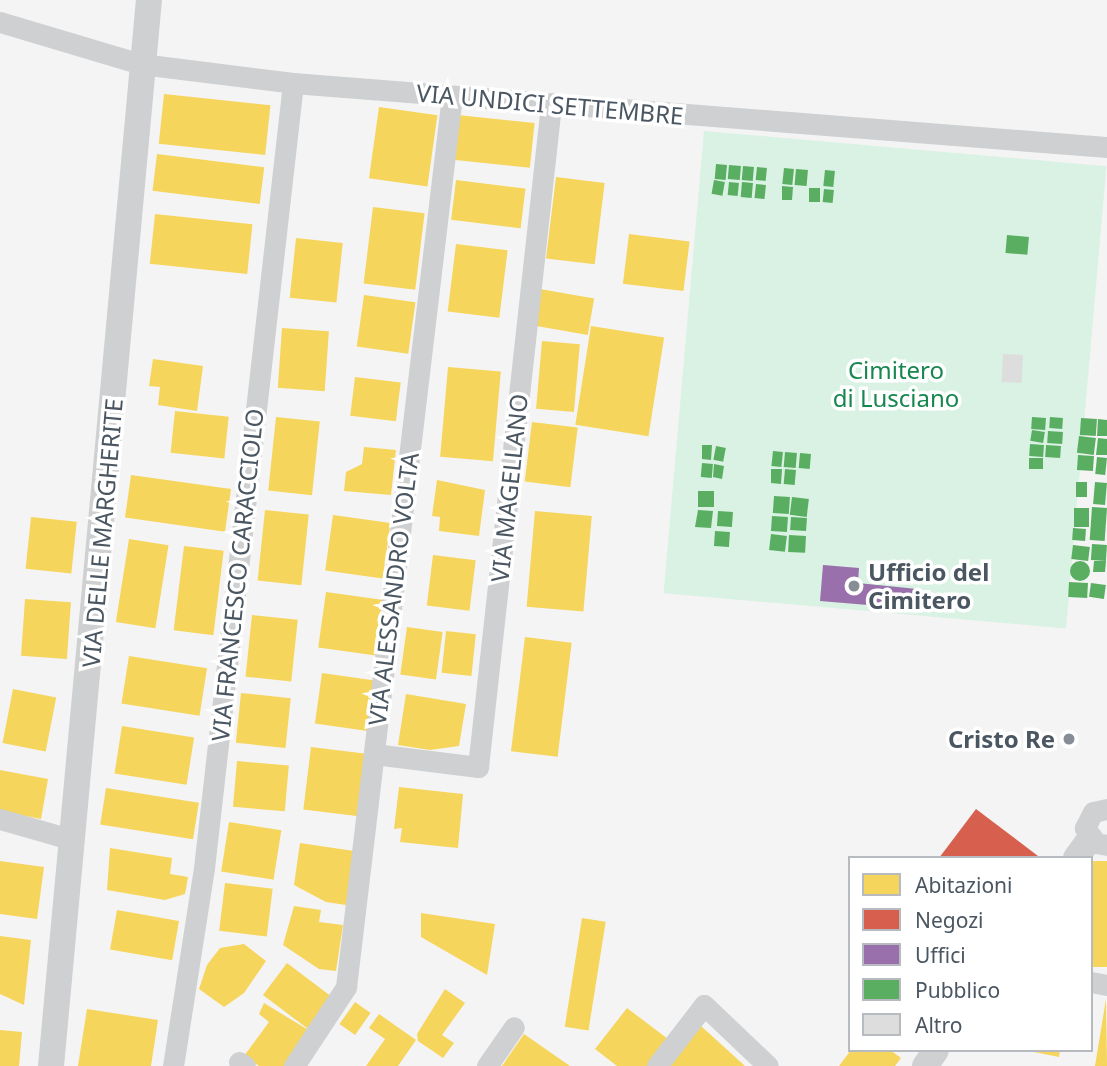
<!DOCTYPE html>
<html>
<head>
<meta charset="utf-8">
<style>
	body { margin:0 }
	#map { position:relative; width:1107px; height:1066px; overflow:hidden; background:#f4f4f4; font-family:"Noto Sans",sans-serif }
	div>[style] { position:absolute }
	.green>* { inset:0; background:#d9f2e3; transform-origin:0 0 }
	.homes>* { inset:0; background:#f6d55c; transform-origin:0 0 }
	.shops>* { inset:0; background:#d6604d }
	.offices>* { inset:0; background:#9970ab }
	.public>* { inset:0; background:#5aae61; transform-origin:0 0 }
	.round { border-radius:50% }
	.building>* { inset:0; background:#ddddde; transform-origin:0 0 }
	.minor>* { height:21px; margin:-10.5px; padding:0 10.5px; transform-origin:10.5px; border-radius:10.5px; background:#ced0d2 }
	.tertiary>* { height:26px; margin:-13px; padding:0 13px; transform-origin:13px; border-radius:13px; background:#ced0d2 }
	.dots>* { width:19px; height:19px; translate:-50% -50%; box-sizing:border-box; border:4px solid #fff; border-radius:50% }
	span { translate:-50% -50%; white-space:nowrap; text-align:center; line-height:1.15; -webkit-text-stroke:7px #fff; paint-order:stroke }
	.street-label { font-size:24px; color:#4a5661 }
	.park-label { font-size:24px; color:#17864f }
	.poi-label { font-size:24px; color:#4a5661; font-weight:700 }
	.left { translate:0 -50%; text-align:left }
	.right { translate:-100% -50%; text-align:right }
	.legend { position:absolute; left:848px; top:856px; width:245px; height:196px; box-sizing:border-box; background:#fff; border:2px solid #b7bbc0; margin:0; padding:9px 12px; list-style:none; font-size:21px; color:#4a5661 }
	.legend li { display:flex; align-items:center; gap:14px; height:35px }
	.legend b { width:35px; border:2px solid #b7bbc0 }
</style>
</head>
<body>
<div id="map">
	<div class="green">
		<div style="left:704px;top:131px;width:404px;height:464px;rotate:5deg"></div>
	</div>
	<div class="homes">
		<div style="left:164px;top:94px;width:107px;height:50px;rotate:6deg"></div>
		<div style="left:379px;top:107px;width:59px;height:72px;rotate:8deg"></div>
		<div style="left:458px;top:115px;width:77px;height:45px;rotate:6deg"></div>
		<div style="left:157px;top:154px;width:108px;height:37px;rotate:7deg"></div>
		<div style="left:556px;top:177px;width:49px;height:82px;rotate:7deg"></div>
		<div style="left:456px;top:180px;width:70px;height:40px;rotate:7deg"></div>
		<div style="left:373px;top:207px;width:52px;height:77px;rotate:7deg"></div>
		<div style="left:155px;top:214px;width:98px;height:50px;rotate:6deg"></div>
		<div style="left:629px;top:234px;width:61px;height:50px;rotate:7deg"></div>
		<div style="left:296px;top:238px;width:47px;height:60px;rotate:6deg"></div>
		<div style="left:456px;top:244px;width:52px;height:68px;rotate:7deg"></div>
		<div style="left:540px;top:289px;width:55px;height:37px;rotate:10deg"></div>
		<div style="left:364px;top:295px;width:52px;height:52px;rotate:8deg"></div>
		<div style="left:591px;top:326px;width:74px;height:100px;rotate:9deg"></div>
		<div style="left:282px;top:328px;width:47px;height:60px;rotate:4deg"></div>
		<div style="left:542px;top:341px;width:38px;height:68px;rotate:5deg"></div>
		<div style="clip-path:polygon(153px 359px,203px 366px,197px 411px,158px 405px,160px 387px,149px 386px)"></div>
		<div style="left:448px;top:367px;width:53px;height:90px;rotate:5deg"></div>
		<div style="left:355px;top:377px;width:46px;height:39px;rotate:7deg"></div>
		<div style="left:175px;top:411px;width:54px;height:42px;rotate:6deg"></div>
		<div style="left:276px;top:417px;width:44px;height:74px;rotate:6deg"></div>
		<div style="left:532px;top:422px;width:46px;height:60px;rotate:7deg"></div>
		<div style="clip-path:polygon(364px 447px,396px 450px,391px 495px,344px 491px,346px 472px,362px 464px)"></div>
		<div style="left:131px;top:475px;width:101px;height:43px;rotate:8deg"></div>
		<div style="clip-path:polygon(437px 480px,485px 490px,479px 536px,439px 531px,440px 517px,432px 516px)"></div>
		<div style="left:265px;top:510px;width:44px;height:71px;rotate:6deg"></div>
		<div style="left:535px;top:511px;width:57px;height:96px;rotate:5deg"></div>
		<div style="left:333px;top:515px;width:58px;height:56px;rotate:8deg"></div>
		<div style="left:31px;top:517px;width:46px;height:52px;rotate:6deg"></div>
		<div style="left:129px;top:539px;width:40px;height:84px;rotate:9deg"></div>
		<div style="left:184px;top:546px;width:40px;height:85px;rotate:7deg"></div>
		<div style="left:433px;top:555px;width:43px;height:51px;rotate:7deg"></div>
		<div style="left:326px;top:592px;width:58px;height:56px;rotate:8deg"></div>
		<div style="left:25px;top:599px;width:46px;height:57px;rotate:4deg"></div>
		<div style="left:252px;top:615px;width:46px;height:62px;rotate:6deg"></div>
		<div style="left:407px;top:627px;width:36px;height:48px;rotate:8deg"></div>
		<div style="left:446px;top:631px;width:30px;height:42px;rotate:6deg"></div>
		<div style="left:525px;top:637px;width:47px;height:115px;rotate:7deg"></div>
		<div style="left:129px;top:656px;width:79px;height:48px;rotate:9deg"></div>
		<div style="left:322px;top:673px;width:55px;height:51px;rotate:8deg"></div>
		<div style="left:13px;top:689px;width:44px;height:55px;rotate:11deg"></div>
		<div style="left:241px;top:693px;width:50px;height:50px;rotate:6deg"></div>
		<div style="clip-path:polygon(406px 694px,466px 704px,459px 746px,430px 750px,398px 745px)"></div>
		<div style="left:122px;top:726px;width:73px;height:48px;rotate:9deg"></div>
		<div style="left:311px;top:747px;width:62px;height:63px;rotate:7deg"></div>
		<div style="left:237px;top:761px;width:52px;height:46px;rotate:5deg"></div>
		<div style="clip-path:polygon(0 770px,48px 779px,41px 819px,0 811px)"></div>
		<div style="clip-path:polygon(399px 787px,463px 794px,458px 848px,400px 842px,402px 828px,394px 829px)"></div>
		<div style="left:106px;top:788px;width:94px;height:37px;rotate:9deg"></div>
		<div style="left:229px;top:822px;width:53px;height:50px;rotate:9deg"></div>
		<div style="clip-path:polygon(300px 843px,354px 851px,346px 905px,326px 902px,294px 885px)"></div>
		<div style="clip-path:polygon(110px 848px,172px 858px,170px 874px,188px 877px,185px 894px,165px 900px,107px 890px)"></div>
		<div style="clip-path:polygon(0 861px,44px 867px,37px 919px,0 914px)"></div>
		<div style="left:1107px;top:861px;width:106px;height:18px;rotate:90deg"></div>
		<div style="left:225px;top:883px;width:48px;height:48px;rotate:7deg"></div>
		<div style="clip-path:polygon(294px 906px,321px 910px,319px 922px,343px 925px,336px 971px,319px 969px,283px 945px)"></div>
		<div style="left:117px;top:910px;width:63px;height:40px;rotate:10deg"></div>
		<div style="clip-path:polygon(421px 913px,495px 924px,487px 975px,421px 937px)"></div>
		<div style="left:582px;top:918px;width:24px;height:110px;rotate:9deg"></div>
		<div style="clip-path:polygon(0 936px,31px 940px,24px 1005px,0 994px)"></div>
		<div style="clip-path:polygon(244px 944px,266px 961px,244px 993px,224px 1007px,199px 989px,207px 965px,220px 948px)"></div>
		<div style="left:287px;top:963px;width:58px;height:40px;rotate:37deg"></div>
		<div style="clip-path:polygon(445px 989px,465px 1003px,442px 1035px,454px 1043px,443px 1058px,418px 1041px,417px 1034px)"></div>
		<div style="clip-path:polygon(1106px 999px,1107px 1066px,1095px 1066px)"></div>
		<div style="left:355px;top:1002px;width:19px;height:27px;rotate:35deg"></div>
		<div style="clip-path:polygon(264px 1003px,310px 1031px,288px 1066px,259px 1066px,244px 1056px,269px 1022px,259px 1014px)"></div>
		<div style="clip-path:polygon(627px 1008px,668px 1039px,648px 1066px,617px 1066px,595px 1049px)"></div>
		<div style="clip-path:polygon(87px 1009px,158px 1020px,151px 1066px,78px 1066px)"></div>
		<div style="clip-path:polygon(379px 1014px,416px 1040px,398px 1066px,366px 1066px,385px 1039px,369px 1028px)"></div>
		<div style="clip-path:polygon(701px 1026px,745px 1066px,664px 1066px)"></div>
		<div style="clip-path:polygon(0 1030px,22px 1032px,19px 1066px,0 1066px)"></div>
		<div style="clip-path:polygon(524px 1034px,570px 1066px,502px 1066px)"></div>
		<div style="clip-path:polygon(851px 1050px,890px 1050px,901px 1058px,895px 1066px,839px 1066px)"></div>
		<div style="clip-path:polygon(1024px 1050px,1060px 1050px,1059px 1057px)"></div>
	</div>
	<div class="shops">
		<div style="clip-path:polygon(976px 809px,1038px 856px,1037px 858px,939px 858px)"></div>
	</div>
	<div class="offices">
		<div style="clip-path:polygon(823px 565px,859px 568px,858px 583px,917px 589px,916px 609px,820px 601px)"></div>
	</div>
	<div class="public">
		<div style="left:716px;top:164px;width:11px;height:15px;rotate:5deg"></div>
		<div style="left:729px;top:165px;width:12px;height:14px;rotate:5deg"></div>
		<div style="left:743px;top:166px;width:11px;height:14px;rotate:5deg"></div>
		<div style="left:757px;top:167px;width:10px;height:13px;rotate:6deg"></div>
		<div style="left:784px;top:168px;width:10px;height:16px;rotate:6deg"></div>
		<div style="left:796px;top:169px;width:12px;height:16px;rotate:5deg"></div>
		<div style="left:825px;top:170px;width:10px;height:16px;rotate:6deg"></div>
		<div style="left:714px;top:180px;width:11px;height:14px;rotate:10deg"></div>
		<div style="left:729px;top:182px;width:10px;height:13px;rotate:6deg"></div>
		<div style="left:742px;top:182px;width:11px;height:15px;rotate:5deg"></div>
		<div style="left:756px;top:184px;width:10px;height:14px;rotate:6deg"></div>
		<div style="clip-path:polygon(782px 186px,793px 187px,792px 200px,782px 200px)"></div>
		<div style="left:809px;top:188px;width:11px;height:14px"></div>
		<div style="left:824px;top:189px;width:10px;height:13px;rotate:6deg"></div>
		<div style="left:1007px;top:235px;width:22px;height:18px;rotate:5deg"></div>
		<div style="left:1032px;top:417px;width:14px;height:12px;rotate:4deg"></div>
		<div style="left:1050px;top:417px;width:13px;height:11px;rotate:4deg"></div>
		<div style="left:1081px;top:418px;width:16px;height:17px;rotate:4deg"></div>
		<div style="clip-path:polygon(1098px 419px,1107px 420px,1107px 436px,1097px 436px)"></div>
		<div style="left:1032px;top:430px;width:13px;height:11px;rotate:9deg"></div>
		<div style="left:1048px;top:431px;width:15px;height:12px;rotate:4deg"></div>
		<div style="left:1079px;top:436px;width:17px;height:17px;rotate:7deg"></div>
		<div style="clip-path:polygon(1098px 438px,1107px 439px,1107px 455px,1096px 455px)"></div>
		<div style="left:1030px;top:444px;width:14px;height:12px;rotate:4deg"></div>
		<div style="clip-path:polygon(702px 445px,712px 445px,711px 460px,702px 459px)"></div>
		<div style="left:1046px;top:445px;width:15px;height:12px;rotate:4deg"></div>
		<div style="left:716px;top:446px;width:10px;height:14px;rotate:11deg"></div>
		<div style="left:773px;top:451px;width:10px;height:15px;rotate:6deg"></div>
		<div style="left:785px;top:452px;width:12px;height:15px;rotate:5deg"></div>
		<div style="left:800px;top:453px;width:11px;height:15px;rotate:5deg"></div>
		<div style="left:1078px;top:455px;width:16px;height:15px;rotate:4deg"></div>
		<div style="left:1097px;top:457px;width:10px;height:17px;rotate:6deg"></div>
		<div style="left:1029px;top:458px;width:14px;height:11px"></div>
		<div style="left:702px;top:463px;width:11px;height:14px;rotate:5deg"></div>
		<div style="clip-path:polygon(714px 464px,724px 466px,722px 479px,713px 477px)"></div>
		<div style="clip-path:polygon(771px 469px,782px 469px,781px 484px,771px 483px)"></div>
		<div style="left:785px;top:469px;width:11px;height:15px;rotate:5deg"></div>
		<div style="left:1076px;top:482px;width:11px;height:15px"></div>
		<div style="left:1095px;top:482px;width:12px;height:22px;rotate:5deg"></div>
		<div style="left:698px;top:491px;width:16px;height:16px"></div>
		<div style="left:774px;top:496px;width:16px;height:17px;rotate:4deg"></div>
		<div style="left:792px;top:497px;width:17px;height:18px;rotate:7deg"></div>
		<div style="left:1092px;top:507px;width:15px;height:33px;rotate:4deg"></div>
		<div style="left:1074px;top:508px;width:15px;height:19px"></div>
		<div style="clip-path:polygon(698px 510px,713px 511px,711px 528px,695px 527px)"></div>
		<div style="left:718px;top:511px;width:15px;height:15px;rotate:4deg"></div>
		<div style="left:772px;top:516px;width:16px;height:15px;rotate:4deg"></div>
		<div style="left:791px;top:517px;width:16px;height:13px;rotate:4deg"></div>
		<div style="left:1073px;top:528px;width:13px;height:12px;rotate:4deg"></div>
		<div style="left:715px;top:531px;width:15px;height:15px;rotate:4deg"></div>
		<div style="left:771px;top:534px;width:16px;height:16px;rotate:7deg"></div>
		<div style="left:789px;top:535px;width:17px;height:17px;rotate:3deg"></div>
		<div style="left:1092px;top:544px;width:15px;height:16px;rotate:4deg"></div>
		<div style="left:1073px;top:545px;width:17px;height:14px;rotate:7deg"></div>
		<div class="round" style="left:1070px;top:561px;width:20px;height:20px"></div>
		<div style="clip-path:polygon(1094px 561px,1106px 561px,1105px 572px,1093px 572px)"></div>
		<div style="left:1069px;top:582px;width:19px;height:15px;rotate:3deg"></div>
		<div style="left:1091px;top:583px;width:15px;height:14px;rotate:8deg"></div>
	</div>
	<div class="building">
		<div style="left:1003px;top:354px;width:20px;height:28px;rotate:3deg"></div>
	</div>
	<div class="minor">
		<div style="left:0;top:22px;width:147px;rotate:16.6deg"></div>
		<div style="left:141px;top:64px;width:153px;rotate:7.1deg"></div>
		<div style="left:293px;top:83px;width:817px;rotate:4.5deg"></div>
		<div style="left:374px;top:754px;width:105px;rotate:7.1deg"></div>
		<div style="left:478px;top:767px;width:666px;rotate:-83.71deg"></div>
		<div style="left:1107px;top:809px;width:14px;rotate:168deg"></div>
		<div style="left:1093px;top:812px;width:18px;rotate:117deg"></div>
		<div style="left:1085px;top:828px;width:18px;rotate:56deg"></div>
		<div style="left:1095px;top:843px;width:12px;rotate:9deg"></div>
		<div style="left:0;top:819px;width:76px;rotate:16deg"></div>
		<div style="left:1091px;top:982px;width:16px;rotate:11deg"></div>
		<div style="left:239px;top:1062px;width:7px;rotate:34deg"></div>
		<div style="left:173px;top:1066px;width:200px;rotate:-81.1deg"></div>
		<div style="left:204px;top:868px;width:790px;rotate:-83.53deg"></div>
		<div style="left:294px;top:1066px;width:95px;rotate:-56.6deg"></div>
		<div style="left:346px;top:987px;width:897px;rotate:-83.22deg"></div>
		<div style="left:487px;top:1066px;width:47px;rotate:-55.3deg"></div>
		<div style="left:657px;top:1066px;width:77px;rotate:-52.4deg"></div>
		<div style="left:704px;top:1005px;width:88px;rotate:43.6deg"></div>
	</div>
	<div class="tertiary">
		<div style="left:1076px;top:858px;width:24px;rotate:-54deg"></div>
		<div style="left:51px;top:1066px;width:1070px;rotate:-84.75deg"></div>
		<div style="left:925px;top:1066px;width:19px;rotate:-55deg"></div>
	</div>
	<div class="dots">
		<div style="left:854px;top:586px;background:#868d94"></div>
		<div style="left:1069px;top:739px;background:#868d94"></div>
	</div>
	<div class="street-label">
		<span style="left:550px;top:104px;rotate:5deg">VIA UNDICI SETTEMBRE</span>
		<span style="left:509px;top:488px;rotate:-84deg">VIA MAGELLANO</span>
		<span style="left:102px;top:533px;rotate:-85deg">VIA DELLE MARGHERITE</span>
		<span style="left:237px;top:575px;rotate:-84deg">VIA FRANCESCO CARACCIOLO</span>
		<span style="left:393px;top:589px;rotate:-83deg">VIA ALESSANDRO VOLTA</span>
	</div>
	<div class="park-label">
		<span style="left:896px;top:384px">Cimitero<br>di Lusciano</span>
	</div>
	<div class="poi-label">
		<span class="left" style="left:868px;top:586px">Ufficio del<br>Cimitero</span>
		<span class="right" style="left:1055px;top:739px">Cristo Re</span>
	</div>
	<ul class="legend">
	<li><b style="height:19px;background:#f6d55c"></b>Abitazioni</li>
	<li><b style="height:19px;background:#d6604d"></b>Negozi</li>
	<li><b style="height:19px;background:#9970ab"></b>Uffici</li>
	<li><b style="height:19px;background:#5aae61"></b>Pubblico</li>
	<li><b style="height:19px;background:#ddddde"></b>Altro</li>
	</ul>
</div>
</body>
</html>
